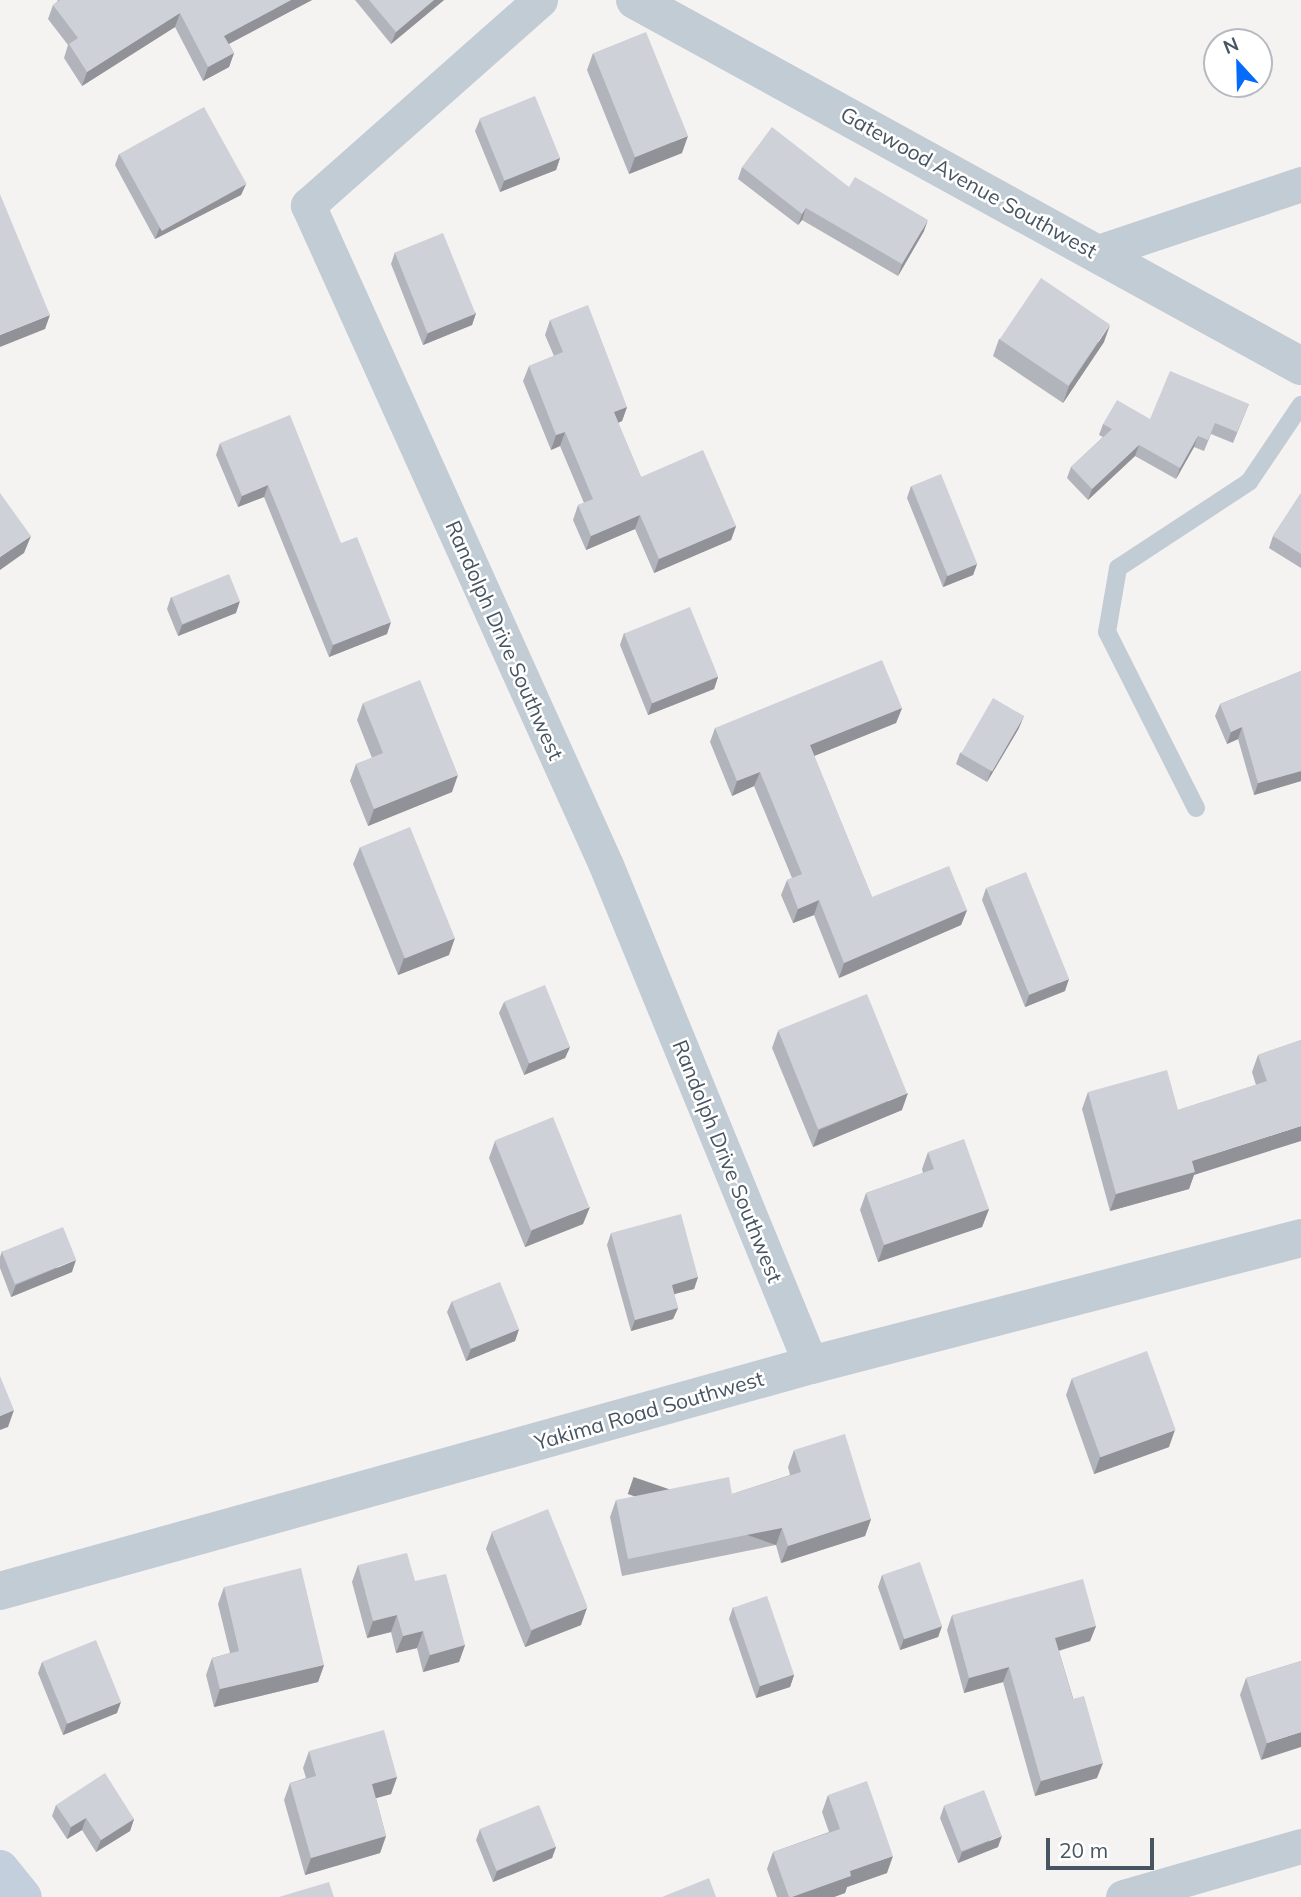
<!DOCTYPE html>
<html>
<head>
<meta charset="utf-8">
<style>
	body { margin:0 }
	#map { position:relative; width:1301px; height:1897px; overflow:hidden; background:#f5f2f2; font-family:Mulish,sans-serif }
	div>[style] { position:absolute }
	.service>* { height:18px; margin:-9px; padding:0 9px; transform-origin:9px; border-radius:9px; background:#c2ccd5 }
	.minor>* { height:35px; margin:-17.5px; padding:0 17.5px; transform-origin:17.5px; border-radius:17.5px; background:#c2ccd5 }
	.tertiary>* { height:38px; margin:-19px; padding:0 19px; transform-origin:19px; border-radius:19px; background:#c2ccd5 }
	.secondary>* { height:38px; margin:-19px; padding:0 19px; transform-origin:19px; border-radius:19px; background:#c3cfdc }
	.wall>* { inset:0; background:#b1b4ba }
	.shaded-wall>* { inset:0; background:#909297; transform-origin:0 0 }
	.building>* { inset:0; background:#ced1d8; transform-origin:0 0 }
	span { translate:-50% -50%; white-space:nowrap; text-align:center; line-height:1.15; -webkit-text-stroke:5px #fff; paint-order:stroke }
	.street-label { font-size:21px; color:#475562 }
	.north { position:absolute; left:1203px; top:28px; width:70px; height:70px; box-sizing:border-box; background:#fff; border:2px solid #b5bbc0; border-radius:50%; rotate:338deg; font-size:19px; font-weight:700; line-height:28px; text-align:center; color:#475562 }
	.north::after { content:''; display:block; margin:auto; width:24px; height:32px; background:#056bfb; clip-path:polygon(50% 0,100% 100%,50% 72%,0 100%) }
	.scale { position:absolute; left:1046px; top:1838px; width:108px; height:32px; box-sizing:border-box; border:4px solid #475562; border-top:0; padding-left:9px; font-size:21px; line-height:24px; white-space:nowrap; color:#475562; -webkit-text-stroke:5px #fff; paint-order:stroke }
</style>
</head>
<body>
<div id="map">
	<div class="service">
		<div style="left:1196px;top:808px;width:197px;rotate:-116.8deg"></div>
		<div style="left:1107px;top:632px;width:65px;rotate:-80.2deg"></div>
		<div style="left:1118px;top:568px;width:157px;rotate:-33.3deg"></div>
		<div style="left:1249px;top:482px;width:93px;rotate:-56deg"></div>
	</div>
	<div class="minor">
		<div style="left:540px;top:0;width:310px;rotate:138.5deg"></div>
		<div style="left:308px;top:205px;width:724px;rotate:65.7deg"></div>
		<div style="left:606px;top:865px;width:540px;rotate:67.71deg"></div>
		<div style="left:1098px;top:252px;width:214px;rotate:-18.5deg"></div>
		<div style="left:1123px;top:1897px;width:185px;rotate:-16deg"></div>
	</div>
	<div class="tertiary">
		<div style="left:635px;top:0;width:760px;rotate:28.79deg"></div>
		<div style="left:0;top:1591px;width:842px;rotate:-15.57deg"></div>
		<div style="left:811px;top:1365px;width:506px;rotate:-14.53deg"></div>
	</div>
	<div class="secondary">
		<div style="left:0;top:1869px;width:36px;rotate:51deg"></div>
	</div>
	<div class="wall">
		<div style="clip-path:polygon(57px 0,312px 0,229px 44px,234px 53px,229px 67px,203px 81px,175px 27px,82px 86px,64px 58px,68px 45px,48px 19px,53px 5px,58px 1px)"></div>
		<div style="clip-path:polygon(355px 0,444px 0,391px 44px)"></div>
		<div style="clip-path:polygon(593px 53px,682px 153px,629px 174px,587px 70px)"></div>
		<div style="clip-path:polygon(480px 119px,560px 158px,556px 170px,500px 192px,475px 131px)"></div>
		<div style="clip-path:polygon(119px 154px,246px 184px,241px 195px,155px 239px,115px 165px)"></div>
		<div style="clip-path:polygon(742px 167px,849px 187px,924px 231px,898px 276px,802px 220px,798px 225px,738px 179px)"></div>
		<div style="clip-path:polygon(395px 252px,476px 313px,472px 325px,423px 345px,391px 264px)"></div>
		<div style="clip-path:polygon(550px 320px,627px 407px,622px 421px,618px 423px,641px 477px,736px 526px,731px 540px,654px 573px,635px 529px,586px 550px,573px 520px,578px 505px,584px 503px,560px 446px,551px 450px,523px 381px,529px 366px,554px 356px,545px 335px)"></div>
		<div style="clip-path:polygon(999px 339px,1104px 342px,1063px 403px,993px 356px)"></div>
		<div style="clip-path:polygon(1249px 404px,1233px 443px,1211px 434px,1204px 451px,1194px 447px,1176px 479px,1135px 456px,1088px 500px,1067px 478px,1071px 467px,1103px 437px,1099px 435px,1103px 424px,1150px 419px)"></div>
		<div style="clip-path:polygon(220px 443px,341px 543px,387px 634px,329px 657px,264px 497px,238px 507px,216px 455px)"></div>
		<div style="clip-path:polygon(911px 486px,977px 564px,973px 575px,943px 587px,907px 498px)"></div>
		<div style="clip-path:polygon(1301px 493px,1301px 568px,1269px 548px,1273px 536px)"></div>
		<div style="clip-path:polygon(171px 597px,236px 613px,178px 636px,167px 609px)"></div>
		<div style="clip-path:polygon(624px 633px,718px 677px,714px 689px,648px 715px,620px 645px)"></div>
		<div style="clip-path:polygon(1301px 671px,1301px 781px,1254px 795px,1238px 739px,1227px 744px,1215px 716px,1220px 704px)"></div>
		<div style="clip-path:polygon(363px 703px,452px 792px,368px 826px,350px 781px,356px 764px,372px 758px,357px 720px)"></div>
		<div style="clip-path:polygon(902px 708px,896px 723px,814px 756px,872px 897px,967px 910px,961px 925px,839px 978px,814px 915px,793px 923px,781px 895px,787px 880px,792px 878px,754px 786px,732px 796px,710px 742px,715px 728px)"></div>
		<div style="clip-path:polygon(1019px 728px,987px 782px,956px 764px,960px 753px)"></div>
		<div style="clip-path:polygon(360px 847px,449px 955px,398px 975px,353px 864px)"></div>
		<div style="clip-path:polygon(986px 888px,1065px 991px,1025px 1007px,982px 900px)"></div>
		<div style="clip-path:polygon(504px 1002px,570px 1047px,565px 1058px,524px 1075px,499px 1013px)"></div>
		<div style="clip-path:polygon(778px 1031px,902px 1110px,813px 1147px,772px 1048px)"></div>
		<div style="clip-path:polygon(1301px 1040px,1194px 1175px,1189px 1189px,1110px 1211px,1082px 1109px,1088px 1092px,1178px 1110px,1256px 1085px,1252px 1072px,1258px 1055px)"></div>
		<div style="clip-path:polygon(495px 1141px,583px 1224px,525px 1247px,489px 1158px)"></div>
		<div style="clip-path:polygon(928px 1152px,989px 1209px,982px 1227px,878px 1262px,860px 1210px,866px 1193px,923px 1173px,922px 1169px)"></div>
		<div style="clip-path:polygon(611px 1233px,698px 1277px,694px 1289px,674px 1294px,678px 1308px,673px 1319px,631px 1331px,607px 1245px)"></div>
		<div style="clip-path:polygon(2px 1251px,72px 1272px,11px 1297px,0 1268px,0 1257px)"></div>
		<div style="clip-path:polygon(452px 1301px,519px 1329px,515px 1341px,466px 1361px,447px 1312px)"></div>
		<div style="clip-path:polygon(1072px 1378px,1169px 1447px,1094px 1474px,1066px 1395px)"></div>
		<div style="clip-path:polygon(794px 1450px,871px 1519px,865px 1536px,781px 1563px,776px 1545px,622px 1576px,610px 1517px,616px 1500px,732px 1494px,790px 1475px,788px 1467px)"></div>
		<div style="clip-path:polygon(492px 1532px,581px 1625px,525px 1647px,486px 1549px)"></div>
		<div style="clip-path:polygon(358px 1565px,415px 1581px,465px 1645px,459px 1662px,423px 1672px,417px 1648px,396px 1653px,391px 1632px,367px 1638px,352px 1582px)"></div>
		<div style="clip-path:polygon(882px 1575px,942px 1626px,938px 1637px,900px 1650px,878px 1587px)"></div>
		<div style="clip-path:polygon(224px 1587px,324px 1665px,318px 1682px,214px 1707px,206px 1675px,212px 1658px,230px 1653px,218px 1604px)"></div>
		<div style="clip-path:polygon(733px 1607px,794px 1675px,790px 1687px,756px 1698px,729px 1619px)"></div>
		<div style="clip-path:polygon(952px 1615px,1096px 1626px,1090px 1641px,1059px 1651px,1097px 1778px,1035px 1796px,1003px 1682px,964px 1693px,947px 1630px)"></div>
		<div style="clip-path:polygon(1301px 1661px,1261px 1760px,1240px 1695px,1246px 1678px)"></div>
		<div style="clip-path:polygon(42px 1662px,117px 1713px,63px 1735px,38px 1673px)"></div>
		<div style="clip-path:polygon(309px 1751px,397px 1777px,391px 1794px,376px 1798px,386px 1836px,380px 1853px,305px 1875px,284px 1800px,290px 1783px,306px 1778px,303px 1768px)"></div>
		<div style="clip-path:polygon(828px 1795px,887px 1873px,847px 1887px,845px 1893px,834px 1897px,777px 1897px,767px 1869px,773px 1852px,829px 1832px,822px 1812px)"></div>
		<div style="clip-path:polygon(56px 1805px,134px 1819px,130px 1831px,96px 1852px,82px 1830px,67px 1839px,52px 1816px)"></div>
		<div style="clip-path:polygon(944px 1806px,998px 1847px,958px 1863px,940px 1818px)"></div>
		<div style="clip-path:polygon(480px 1829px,556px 1847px,552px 1858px,493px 1882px,476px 1840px)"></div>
	</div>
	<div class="shaded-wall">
		<div style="clip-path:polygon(291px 0,312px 0,219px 49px,224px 36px)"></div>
		<div style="clip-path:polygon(434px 0,444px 0,391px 44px,396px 32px)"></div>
		<div style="clip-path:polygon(180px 13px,175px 27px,82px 86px,87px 72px)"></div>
		<div style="clip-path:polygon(234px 53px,229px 67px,203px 81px,208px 67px)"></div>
		<div style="clip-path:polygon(688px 136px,682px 153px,629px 174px,635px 157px)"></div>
		<div style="clip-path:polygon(560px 158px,556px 170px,500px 192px,504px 181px)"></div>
		<div style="clip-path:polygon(246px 184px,241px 195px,155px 239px,160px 227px)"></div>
		<div style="clip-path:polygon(806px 208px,802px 220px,798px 225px,802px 214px)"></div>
		<div style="clip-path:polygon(928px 220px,924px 231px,898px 276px,902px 264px)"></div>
		<div style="clip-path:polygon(476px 313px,472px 325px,423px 345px,428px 333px)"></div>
		<div style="clip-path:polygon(50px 315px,45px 329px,0 347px,0 335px)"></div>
		<div style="clip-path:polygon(1110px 325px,1104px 342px,1063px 403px,1069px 386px)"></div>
		<div style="clip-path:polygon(627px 407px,622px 421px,608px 427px,614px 412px)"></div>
		<div style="clip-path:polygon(565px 432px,560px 446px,551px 450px,556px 435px)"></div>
		<div style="clip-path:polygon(1198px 436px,1194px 447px,1176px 479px,1180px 468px)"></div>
		<div style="clip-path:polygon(1139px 445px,1135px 456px,1088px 500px,1092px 489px)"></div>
		<div style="clip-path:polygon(268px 485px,264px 497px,238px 507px,242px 496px)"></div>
		<div style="clip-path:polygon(640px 515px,635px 529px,586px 550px,591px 536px)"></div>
		<div style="clip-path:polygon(736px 526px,731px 540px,654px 573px,659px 559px)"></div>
		<div style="clip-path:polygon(31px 536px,24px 553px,0 570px,0 557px)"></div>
		<div style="clip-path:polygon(977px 564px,973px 575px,943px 587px,947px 576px)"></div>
		<div style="clip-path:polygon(240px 601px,236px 613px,178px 636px,182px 625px)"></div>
		<div style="clip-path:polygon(391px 622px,387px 634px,329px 657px,333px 645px)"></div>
		<div style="clip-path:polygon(718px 677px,714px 689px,648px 715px,652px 703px)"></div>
		<div style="clip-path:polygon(902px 708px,896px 723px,804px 760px,810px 745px)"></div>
		<div style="clip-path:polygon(1024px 716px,1019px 728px,987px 782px,991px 771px)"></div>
		<div style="clip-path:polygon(1242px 727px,1238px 739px,1227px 744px,1231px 732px)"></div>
		<div style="clip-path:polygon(1301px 771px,1301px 781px,1254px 795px,1258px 783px)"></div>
		<div style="clip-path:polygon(760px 772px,754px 786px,732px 796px,737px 781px)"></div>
		<div style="clip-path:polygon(458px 775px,452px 792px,368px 826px,374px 809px)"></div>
		<div style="clip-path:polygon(819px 900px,814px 915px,793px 923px,798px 909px)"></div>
		<div style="clip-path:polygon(967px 910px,961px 925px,839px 978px,844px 963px)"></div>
		<div style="clip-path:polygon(455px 938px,449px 955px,398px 975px,404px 958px)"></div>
		<div style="clip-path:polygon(1069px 979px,1065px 991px,1025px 1007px,1029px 995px)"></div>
		<div style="clip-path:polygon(570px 1047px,565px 1058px,524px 1075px,529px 1063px)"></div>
		<div style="clip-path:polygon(908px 1093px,902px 1110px,813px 1147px,819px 1130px)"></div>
		<div style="clip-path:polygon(1301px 1126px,1301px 1141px,1194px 1175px,1189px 1189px,1110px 1211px,1116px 1194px,1192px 1161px)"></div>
		<div style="clip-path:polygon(590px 1207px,583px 1224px,525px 1247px,532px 1230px)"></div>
		<div style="clip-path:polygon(989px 1209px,982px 1227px,878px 1262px,884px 1245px)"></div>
		<div style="clip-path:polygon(76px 1260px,72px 1272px,11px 1297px,16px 1285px)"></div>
		<div style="clip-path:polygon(698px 1277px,694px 1289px,667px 1296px,672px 1285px)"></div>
		<div style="clip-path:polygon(678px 1308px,673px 1319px,631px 1331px,635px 1320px)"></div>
		<div style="clip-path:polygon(519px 1329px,515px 1341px,466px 1361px,471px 1349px)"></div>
		<div style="clip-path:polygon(14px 1410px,8px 1427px,0 1430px,0 1416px)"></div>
		<div style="clip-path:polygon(1175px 1430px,1169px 1447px,1094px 1474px,1100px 1457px)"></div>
		<div style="clip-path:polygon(871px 1519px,865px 1536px,781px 1563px,788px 1546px)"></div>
		<div style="left:782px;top:1528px;width:18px;height:157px;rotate:109deg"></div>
		<div style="clip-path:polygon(587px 1608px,581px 1625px,525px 1647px,532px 1630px)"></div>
		<div style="clip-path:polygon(397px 1615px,391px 1632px,367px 1638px,373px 1621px)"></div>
		<div style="clip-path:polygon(942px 1626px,938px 1637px,900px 1650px,904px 1638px)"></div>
		<div style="clip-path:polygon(1096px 1626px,1090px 1641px,1050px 1653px,1055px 1638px)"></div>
		<div style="clip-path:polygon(423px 1631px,417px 1648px,396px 1653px,403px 1636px)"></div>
		<div style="clip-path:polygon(465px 1645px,459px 1662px,423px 1672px,430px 1655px)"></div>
		<div style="clip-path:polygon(324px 1665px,318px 1682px,214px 1707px,220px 1689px)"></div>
		<div style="clip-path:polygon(1009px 1667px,1003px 1682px,964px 1693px,969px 1678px)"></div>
		<div style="clip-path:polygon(794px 1675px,790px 1687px,756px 1698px,760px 1686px)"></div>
		<div style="clip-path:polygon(121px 1702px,117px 1713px,63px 1735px,67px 1723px)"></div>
		<div style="clip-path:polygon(1301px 1732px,1301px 1747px,1261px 1760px,1267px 1743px)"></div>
		<div style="clip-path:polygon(1103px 1763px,1097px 1778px,1035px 1796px,1041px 1781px)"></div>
		<div style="clip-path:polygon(397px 1777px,391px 1794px,366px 1801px,372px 1784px)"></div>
		<div style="clip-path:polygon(86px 1818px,82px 1830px,67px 1839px,71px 1827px)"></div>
		<div style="clip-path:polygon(134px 1819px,130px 1831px,96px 1852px,101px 1840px)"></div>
		<div style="clip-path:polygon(386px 1836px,380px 1853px,305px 1875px,311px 1858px)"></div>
		<div style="clip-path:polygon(1002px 1836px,998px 1847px,958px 1863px,962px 1852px)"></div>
		<div style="clip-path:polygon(556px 1847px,552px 1858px,493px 1882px,497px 1871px)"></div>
		<div style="clip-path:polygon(893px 1856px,887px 1873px,847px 1887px,845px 1893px,834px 1897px,792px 1897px,850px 1871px)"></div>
	</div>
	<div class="building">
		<div style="clip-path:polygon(60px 0,291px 0,224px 36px,234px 53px,208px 67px,180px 13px,87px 72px,69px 44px,78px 38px,53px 5px)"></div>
		<div style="clip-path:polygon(369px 0,434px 0,396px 32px)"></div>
		<div style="left:646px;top:32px;width:112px;height:57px;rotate:68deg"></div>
		<div style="left:535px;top:96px;width:67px;height:60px;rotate:68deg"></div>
		<div style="left:204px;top:107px;width:88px;height:97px;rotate:61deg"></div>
		<div style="clip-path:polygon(772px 127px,849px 187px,855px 177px,928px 220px,902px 264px,806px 208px,802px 214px,742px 167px)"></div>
		<div style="clip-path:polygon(0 194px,50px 315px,0 335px)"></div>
		<div style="left:443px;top:233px;width:87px;height:52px;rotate:68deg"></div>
		<div style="left:1041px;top:278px;width:83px;height:74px;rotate:34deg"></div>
		<div style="clip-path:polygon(588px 305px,627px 407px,614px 412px,641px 477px,703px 450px,736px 526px,659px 559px,640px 515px,591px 536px,578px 505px,593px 499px,565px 432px,556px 435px,529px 366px,563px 352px,550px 320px)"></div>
		<div style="clip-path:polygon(1170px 371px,1249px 404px,1237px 432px,1215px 423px,1208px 440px,1198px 436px,1180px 468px,1139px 445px,1092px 489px,1071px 467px,1112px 429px,1103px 424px,1117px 400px,1150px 419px)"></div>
		<div style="clip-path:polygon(290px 415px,341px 543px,357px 537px,391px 622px,333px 645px,268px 485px,242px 496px,220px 443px)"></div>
		<div style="left:941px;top:474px;width:97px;height:32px;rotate:68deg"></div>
		<div style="clip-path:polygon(0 493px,31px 536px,0 557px)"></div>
		<div style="clip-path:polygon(1301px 493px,1301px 554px,1273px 536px)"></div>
		<div style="left:229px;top:574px;width:29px;height:62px;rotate:68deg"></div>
		<div style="left:690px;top:607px;width:75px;height:71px;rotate:68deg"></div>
		<div style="clip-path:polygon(882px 660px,902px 708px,810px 745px,872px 897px,949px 866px,967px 910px,844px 963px,819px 900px,798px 909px,787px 880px,802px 874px,760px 772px,737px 781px,715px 728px)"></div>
		<div style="clip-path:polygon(1301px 671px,1301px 771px,1258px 783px,1242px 727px,1231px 732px,1220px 704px)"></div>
		<div style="clip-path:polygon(420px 680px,458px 775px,374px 809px,356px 764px,383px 753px,363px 703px)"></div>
		<div style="left:993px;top:698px;width:36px;height:64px;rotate:30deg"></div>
		<div style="left:410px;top:827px;width:120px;height:54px;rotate:68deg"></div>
		<div style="left:1026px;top:872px;width:115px;height:43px;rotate:68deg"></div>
		<div style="left:545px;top:985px;width:67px;height:44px;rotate:68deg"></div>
		<div style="left:867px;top:994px;width:107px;height:96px;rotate:68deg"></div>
		<div style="clip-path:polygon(1301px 1040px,1301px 1126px,1192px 1161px,1195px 1172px,1116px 1194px,1088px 1092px,1167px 1070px,1178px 1110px,1267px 1081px,1258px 1055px)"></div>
		<div style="left:553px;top:1117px;width:97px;height:63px;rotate:68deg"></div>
		<div style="clip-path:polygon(964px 1139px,989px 1209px,884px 1245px,866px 1193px,934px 1169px,928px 1152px)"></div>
		<div style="clip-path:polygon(681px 1214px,698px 1277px,672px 1285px,678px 1308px,635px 1320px,611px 1233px)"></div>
		<div style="left:63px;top:1227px;width:35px;height:66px;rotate:68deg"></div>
		<div style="left:500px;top:1282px;width:51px;height:52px;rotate:68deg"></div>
		<div style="left:1147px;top:1351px;width:84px;height:80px;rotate:70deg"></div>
		<div style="clip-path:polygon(0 1376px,14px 1410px,0 1416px)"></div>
		<div style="clip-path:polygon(845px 1434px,871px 1519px,788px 1546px,782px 1528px,628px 1559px,616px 1500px,729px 1477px,732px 1494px,801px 1472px,794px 1450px)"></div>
		<div style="left:548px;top:1509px;width:106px;height:61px;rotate:68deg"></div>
		<div style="clip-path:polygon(407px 1553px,415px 1581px,446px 1574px,465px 1645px,430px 1655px,423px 1631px,403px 1636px,397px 1615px,373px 1621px,358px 1565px)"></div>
		<div style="left:920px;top:1562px;width:68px;height:40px;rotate:71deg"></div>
		<div style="clip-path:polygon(301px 1568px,324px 1665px,220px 1689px,212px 1658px,239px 1651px,224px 1587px)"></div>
		<div style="clip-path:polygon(1083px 1579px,1096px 1626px,1055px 1638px,1073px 1699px,1084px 1696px,1103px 1763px,1041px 1781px,1009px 1667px,969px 1678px,952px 1615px)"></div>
		<div style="left:767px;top:1596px;width:83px;height:36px;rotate:71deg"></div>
		<div style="left:96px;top:1640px;width:67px;height:58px;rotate:68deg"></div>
		<div style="clip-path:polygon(1301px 1661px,1301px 1732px,1267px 1743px,1246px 1678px)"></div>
		<div style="clip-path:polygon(384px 1730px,397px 1777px,372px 1784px,386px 1836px,311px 1858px,290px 1783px,316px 1776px,309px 1751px)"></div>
		<div style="clip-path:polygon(105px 1773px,134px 1819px,101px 1840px,86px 1818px,71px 1827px,56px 1805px)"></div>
		<div style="clip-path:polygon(867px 1781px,893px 1856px,850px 1871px,851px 1876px,792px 1897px,789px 1897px,773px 1852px,840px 1829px,828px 1795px)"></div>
		<div style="left:984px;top:1790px;width:49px;height:43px;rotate:69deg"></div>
		<div style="left:539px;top:1805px;width:45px;height:64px;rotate:68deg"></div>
		<div style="clip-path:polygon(709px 1878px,716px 1897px,662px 1897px)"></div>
		<div style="clip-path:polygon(329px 1882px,334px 1897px,279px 1897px)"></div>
	</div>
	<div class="street-label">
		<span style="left:969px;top:182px;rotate:29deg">Gatewood Avenue Southwest</span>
		<span style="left:505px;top:640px;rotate:66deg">Randolph Drive Southwest</span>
		<span style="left:728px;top:1161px;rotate:68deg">Randolph Drive Southwest</span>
		<span style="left:649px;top:1410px;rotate:-16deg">Yakima Road Southwest</span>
	</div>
	<div class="north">N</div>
	<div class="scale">20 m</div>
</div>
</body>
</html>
